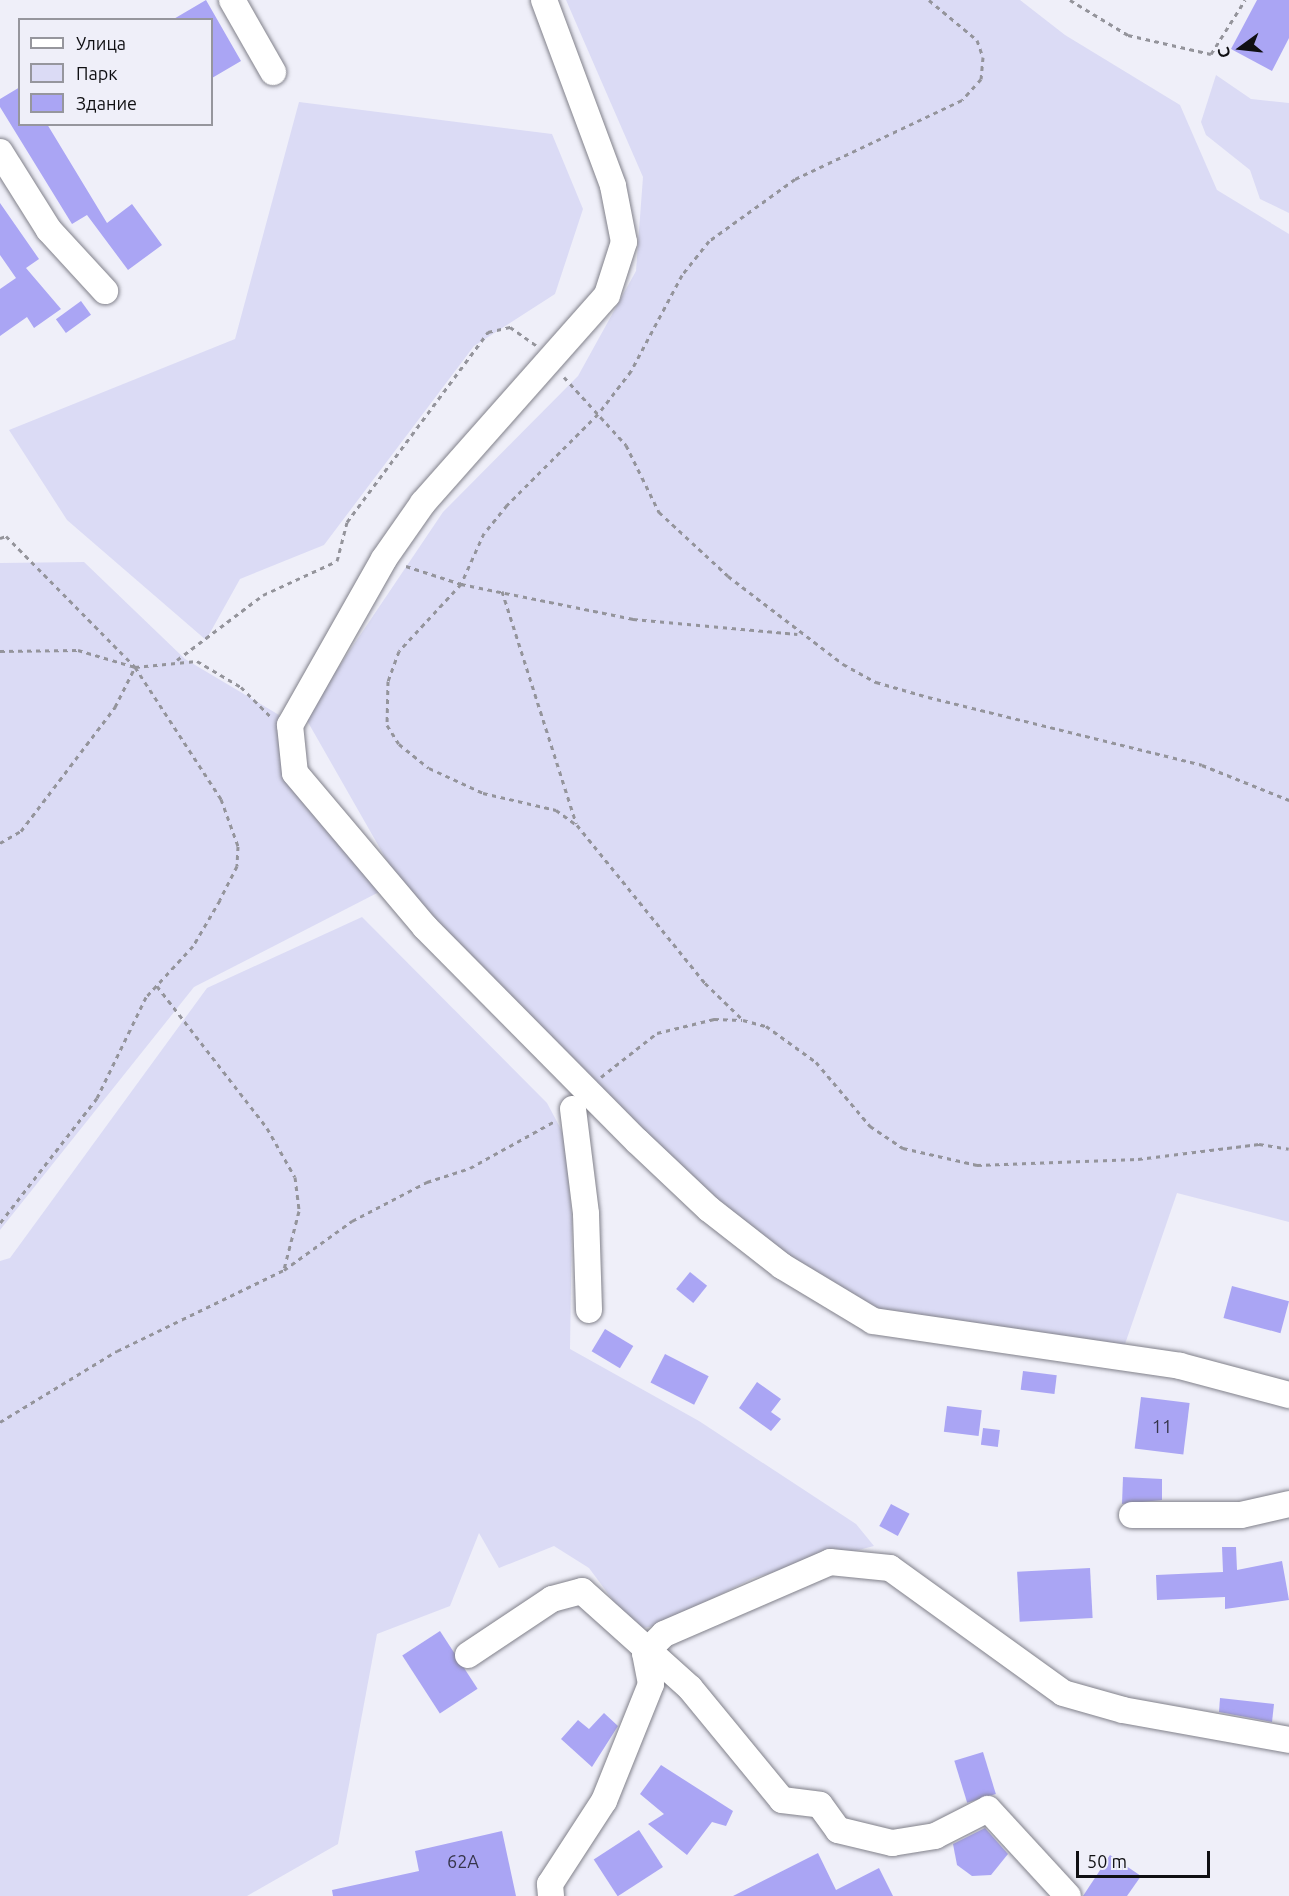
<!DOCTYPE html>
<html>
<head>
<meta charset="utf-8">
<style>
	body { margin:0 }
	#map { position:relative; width:1289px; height:1896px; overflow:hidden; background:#efeff9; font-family:Ubuntu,sans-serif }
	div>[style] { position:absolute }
	.green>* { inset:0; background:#dbdbf5 }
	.building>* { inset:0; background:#aaa5f4; transform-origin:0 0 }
	.path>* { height:3px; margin-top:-1.5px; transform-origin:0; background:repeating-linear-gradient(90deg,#94949b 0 4.5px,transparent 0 9px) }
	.roads { filter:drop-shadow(0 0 2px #81818a) drop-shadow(0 0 2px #81818a) }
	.minor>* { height:26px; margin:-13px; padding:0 13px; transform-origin:13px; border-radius:13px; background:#fff }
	span { translate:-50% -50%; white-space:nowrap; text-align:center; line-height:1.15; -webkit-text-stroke:6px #efeff9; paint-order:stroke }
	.number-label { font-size:18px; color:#36354b }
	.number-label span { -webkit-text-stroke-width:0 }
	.legend { position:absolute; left:18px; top:18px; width:195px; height:108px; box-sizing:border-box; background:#efeff9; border:2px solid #96969d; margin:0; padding:8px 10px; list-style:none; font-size:18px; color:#101013 }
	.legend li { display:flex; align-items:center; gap:12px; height:30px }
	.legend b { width:30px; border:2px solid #96969d }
	.north { position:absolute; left:1211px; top:18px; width:60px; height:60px; -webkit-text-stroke:4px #efeff9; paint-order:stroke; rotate:255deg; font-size:16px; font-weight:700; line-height:24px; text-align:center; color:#101013 }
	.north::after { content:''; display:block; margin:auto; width:21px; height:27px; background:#101013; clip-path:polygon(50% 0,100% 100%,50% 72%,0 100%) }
	.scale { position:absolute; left:1076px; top:1851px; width:134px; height:27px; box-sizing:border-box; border:3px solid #101013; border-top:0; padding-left:8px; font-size:18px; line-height:21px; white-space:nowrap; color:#101013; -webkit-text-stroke:4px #efeff9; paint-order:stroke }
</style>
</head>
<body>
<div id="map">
	<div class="green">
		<div style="clip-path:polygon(566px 0,1020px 0,1065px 35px,1180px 105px,1217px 190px,1289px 234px,1289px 1222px,1177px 1193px,1124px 1347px,882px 1312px,788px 1258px,712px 1201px,402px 887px,305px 717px,443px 512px,578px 376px,636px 271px,643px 177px)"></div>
		<div style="clip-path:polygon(1216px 75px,1251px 99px,1289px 103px,1289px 213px,1260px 199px,1250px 170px,1206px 135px,1201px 122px)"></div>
		<div style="clip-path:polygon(299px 102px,552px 134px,583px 209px,555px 294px,474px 346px,324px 545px,240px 579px,206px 640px,67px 520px,9px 430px,235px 339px)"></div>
		<div style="clip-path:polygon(84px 562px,185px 659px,279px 715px,299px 781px,383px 890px,194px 987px,0 1230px,0 563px)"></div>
		<div style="clip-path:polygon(362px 917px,547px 1103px,564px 1135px,572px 1219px,570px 1349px,699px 1421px,856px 1524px,874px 1546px,753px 1578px,662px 1624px,635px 1630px,589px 1568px,554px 1546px,499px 1568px,479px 1533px,450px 1606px,377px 1634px,338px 1844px,247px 1896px,0 1896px,0 1261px,10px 1258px,207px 988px)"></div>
	</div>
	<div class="building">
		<div style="clip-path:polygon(206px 0,241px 61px,212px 78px,212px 20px,172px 20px)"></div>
		<div style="clip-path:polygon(1257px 0,1289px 0,1289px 38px,1272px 71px,1231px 49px)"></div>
		<div style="clip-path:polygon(20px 87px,20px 124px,47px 124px,107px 223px,132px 204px,162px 245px,128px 270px,87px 215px,72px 224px,0 107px,0 99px)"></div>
		<div style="clip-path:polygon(0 203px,39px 259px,26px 268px,61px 309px,34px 328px,27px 317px,0 336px,0 289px,16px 278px,0 255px)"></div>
		<div style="left:81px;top:301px;width:17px;height:31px;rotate:54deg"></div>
		<div style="left:690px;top:1272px;width:22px;height:22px;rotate:39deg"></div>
		<div style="left:1232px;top:1286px;width:59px;height:33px;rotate:15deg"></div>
		<div style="left:605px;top:1329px;width:33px;height:26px;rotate:31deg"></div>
		<div style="left:665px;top:1354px;width:49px;height:32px;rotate:27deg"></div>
		<div style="left:1023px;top:1371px;width:34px;height:19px;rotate:7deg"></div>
		<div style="clip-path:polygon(757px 1382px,781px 1399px,771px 1412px,781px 1419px,771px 1431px,739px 1408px)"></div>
		<div style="left:1141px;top:1397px;width:49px;height:52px;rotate:7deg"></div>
		<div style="left:947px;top:1406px;width:35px;height:26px;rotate:7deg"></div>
		<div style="left:983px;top:1428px;width:17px;height:17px;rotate:7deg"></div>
		<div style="clip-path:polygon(1123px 1477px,1162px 1479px,1162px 1500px,1122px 1504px)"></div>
		<div style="left:891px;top:1504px;width:21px;height:25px;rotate:28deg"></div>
		<div style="clip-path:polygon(1222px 1547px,1236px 1547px,1237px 1570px,1282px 1561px,1289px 1600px,1225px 1609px,1225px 1597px,1157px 1600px,1156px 1575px,1223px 1572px)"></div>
		<div style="left:1090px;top:1568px;width:50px;height:73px;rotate:87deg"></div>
		<div style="left:440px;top:1631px;width:69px;height:45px;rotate:57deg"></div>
		<div style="clip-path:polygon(1220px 1698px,1274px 1704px,1272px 1722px,1219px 1712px)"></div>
		<div style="clip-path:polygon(604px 1713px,618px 1726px,592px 1767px,561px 1739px,578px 1720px,589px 1729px)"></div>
		<div style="left:983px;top:1752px;width:44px;height:30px;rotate:73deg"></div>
		<div style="clip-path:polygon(661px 1765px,733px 1811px,726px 1826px,712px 1822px,687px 1855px,648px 1824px,664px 1814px,640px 1794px)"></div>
		<div style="clip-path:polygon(985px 1828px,1008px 1854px,991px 1875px,972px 1876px,957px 1865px,953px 1844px)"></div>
		<div style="left:639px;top:1830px;width:44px;height:54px;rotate:57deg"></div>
		<div style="clip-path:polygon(502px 1831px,516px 1896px,333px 1896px,332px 1890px,419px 1871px,415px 1851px)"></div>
		<div style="clip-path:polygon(818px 1853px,836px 1890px,879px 1868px,893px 1896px,733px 1896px)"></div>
		<div style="clip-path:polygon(1110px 1855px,1141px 1876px,1127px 1896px,1083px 1896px)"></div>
	</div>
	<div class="path">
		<div style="left:929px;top:0;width:62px;rotate:39.8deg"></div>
		<div style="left:977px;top:40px;width:18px;rotate:71deg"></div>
		<div style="left:983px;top:57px;width:22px;rotate:95deg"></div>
		<div style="left:981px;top:79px;width:28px;rotate:132deg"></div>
		<div style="left:962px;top:100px;width:185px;rotate:154.7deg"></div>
		<div style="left:795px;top:179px;width:106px;rotate:144.2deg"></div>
		<div style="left:709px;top:241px;width:43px;rotate:128.5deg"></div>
		<div style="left:682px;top:275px;width:109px;rotate:118deg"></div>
		<div style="left:631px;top:371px;width:54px;rotate:127.5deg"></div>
		<div style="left:598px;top:414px;width:129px;rotate:135deg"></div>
		<div style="left:507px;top:505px;width:36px;rotate:129deg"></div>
		<div style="left:484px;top:533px;width:56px;rotate:114.3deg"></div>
		<div style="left:461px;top:584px;width:91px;rotate:132.8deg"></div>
		<div style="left:399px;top:651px;width:32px;rotate:110deg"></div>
		<div style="left:388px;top:681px;width:44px;rotate:91.3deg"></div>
		<div style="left:387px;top:725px;width:22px;rotate:58deg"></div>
		<div style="left:399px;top:744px;width:38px;rotate:39deg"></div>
		<div style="left:429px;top:768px;width:60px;rotate:24.8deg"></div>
		<div style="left:483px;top:793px;width:75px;rotate:13.1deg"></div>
		<div style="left:556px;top:810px;width:26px;rotate:36deg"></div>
		<div style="left:577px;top:825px;width:203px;rotate:51deg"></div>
		<div style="left:705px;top:983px;width:53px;rotate:44.2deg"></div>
		<div style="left:743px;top:1020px;width:24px;rotate:15deg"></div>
		<div style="left:766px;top:1026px;width:62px;rotate:35.8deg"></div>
		<div style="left:816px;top:1062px;width:84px;rotate:49.8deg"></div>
		<div style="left:870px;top:1126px;width:40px;rotate:34deg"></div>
		<div style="left:903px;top:1148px;width:76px;rotate:12.9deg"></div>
		<div style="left:977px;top:1165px;width:161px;rotate:-2.1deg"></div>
		<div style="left:1138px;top:1159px;width:122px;rotate:-7.1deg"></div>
		<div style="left:1259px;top:1144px;width:30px;rotate:9deg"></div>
		<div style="left:1070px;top:0;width:68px;rotate:31.1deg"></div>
		<div style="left:1128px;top:35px;width:85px;rotate:12.9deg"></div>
		<div style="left:1211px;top:54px;width:64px;rotate:-57.8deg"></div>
		<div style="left:564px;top:377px;width:92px;rotate:47.6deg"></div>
		<div style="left:626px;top:445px;width:75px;rotate:63.8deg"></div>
		<div style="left:659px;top:512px;width:94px;rotate:42.8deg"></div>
		<div style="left:728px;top:576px;width:145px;rotate:37.4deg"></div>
		<div style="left:843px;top:664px;width:38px;rotate:29deg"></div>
		<div style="left:876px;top:682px;width:54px;rotate:16.1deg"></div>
		<div style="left:928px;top:697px;width:282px;rotate:13.9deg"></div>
		<div style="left:1202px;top:765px;width:94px;rotate:21.9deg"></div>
		<div style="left:0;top:538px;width:6px;rotate:-18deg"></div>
		<div style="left:6px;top:536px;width:184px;rotate:45.4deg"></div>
		<div style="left:135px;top:667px;width:62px;rotate:-5.5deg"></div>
		<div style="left:197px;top:661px;width:51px;rotate:30.6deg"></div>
		<div style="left:241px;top:687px;width:41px;rotate:45deg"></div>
		<div style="left:406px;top:566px;width:58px;rotate:18.1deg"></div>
		<div style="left:461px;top:584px;width:176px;rotate:11.5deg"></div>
		<div style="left:633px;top:619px;width:165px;rotate:5.2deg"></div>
		<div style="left:502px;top:591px;width:244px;rotate:72.3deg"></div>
		<div style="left:0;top:651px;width:78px;rotate:-0.7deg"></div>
		<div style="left:78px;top:650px;width:59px;rotate:16.6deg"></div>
		<div style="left:135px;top:667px;width:158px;rotate:56.9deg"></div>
		<div style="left:221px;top:799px;width:50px;rotate:70.1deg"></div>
		<div style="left:238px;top:846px;width:20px;rotate:93deg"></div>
		<div style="left:237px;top:866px;width:38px;rotate:117deg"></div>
		<div style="left:220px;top:900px;width:53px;rotate:120.4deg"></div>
		<div style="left:193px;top:946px;width:69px;rotate:132.7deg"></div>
		<div style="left:146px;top:997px;width:112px;rotate:115.9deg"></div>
		<div style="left:97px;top:1098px;width:158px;rotate:127.8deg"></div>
		<div style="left:177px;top:660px;width:108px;rotate:-37.1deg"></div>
		<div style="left:263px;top:595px;width:81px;rotate:-24.7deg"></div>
		<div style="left:337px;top:561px;width:40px;rotate:-75.6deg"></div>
		<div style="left:347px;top:522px;width:237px;rotate:-53.4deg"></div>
		<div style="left:488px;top:332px;width:23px;rotate:-13deg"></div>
		<div style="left:510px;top:327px;width:32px;rotate:35deg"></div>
		<div style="left:0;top:843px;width:24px;rotate:-30deg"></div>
		<div style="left:21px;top:831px;width:156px;rotate:-52.8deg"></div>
		<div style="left:115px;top:707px;width:45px;rotate:-63.4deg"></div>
		<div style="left:157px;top:986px;width:180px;rotate:52.2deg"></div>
		<div style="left:267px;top:1128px;width:56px;rotate:60.3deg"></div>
		<div style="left:295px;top:1177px;width:34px;rotate:83deg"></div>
		<div style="left:299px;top:1211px;width:60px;rotate:104.5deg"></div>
		<div style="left:601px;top:1077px;width:71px;rotate:-38.2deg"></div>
		<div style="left:657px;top:1033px;width:59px;rotate:-13.8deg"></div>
		<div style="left:714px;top:1019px;width:28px;rotate:2deg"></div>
		<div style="left:0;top:1422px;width:137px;rotate:-31.3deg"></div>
		<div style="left:117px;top:1351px;width:186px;rotate:-25.9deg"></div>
		<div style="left:284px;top:1270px;width:84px;rotate:-35.8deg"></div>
		<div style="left:352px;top:1221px;width:85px;rotate:-27.5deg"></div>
		<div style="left:427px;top:1182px;width:45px;rotate:-18deg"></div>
		<div style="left:470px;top:1168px;width:95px;rotate:-29deg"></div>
	</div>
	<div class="roads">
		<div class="minor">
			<div style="left:232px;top:0;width:83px;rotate:60.3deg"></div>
			<div style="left:544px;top:0;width:198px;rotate:69.6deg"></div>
			<div style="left:613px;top:186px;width:57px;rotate:78.9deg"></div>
			<div style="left:624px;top:242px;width:56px;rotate:107.8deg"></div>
			<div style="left:607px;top:295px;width:278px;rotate:131.5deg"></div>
			<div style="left:423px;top:503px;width:68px;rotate:124.9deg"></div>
			<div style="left:384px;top:559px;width:191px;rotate:119.5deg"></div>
			<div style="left:290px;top:725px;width:48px;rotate:84.1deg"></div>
			<div style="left:295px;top:773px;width:202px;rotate:49.8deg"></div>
			<div style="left:425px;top:927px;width:301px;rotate:45.3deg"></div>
			<div style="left:637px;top:1141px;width:99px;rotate:43.4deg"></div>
			<div style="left:709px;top:1209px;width:93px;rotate:38deg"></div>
			<div style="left:782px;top:1266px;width:106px;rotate:31.1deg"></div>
			<div style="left:873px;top:1321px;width:310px;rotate:8.3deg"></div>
			<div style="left:1180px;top:1366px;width:113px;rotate:14.9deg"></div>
			<div style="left:0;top:152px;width:92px;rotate:57.9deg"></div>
			<div style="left:49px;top:230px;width:83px;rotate:47.4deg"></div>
			<div style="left:573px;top:1109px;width:106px;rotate:82.9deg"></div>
			<div style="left:586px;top:1214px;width:96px;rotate:88.2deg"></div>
			<div style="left:1132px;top:1515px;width:109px"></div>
			<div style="left:1241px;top:1515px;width:49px;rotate:-12.9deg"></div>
			<div style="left:468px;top:1655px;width:101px;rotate:-33.7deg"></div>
			<div style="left:552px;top:1599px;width:31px;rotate:-15deg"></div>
			<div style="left:582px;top:1591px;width:145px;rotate:41.9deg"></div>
			<div style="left:690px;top:1688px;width:145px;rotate:50.6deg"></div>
			<div style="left:782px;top:1800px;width:38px;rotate:7deg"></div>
			<div style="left:820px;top:1805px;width:31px;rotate:54deg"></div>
			<div style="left:838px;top:1830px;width:56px;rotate:13.5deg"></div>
			<div style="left:892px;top:1843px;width:44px;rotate:-9.2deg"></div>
			<div style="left:935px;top:1836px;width:59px;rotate:-27deg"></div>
			<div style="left:988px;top:1809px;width:118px;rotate:47.4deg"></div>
			<div style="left:551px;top:1896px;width:12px;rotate:-95deg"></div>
			<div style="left:550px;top:1884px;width:99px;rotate:-57deg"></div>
			<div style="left:604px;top:1801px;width:126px;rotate:-68.1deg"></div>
			<div style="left:651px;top:1684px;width:32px;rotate:-101deg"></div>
			<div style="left:645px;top:1653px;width:27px;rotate:-45deg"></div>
			<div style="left:664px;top:1634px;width:181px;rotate:-23.4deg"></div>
			<div style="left:830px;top:1562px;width:60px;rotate:5.7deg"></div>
			<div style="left:890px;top:1568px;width:213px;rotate:35.8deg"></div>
			<div style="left:1063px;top:1693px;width:62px;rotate:15.8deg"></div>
			<div style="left:1123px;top:1710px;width:169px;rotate:10.2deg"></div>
		</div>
	</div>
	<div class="number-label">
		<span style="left:1162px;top:1426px">11</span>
		<span style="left:463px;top:1861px">62А</span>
	</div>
	<ul class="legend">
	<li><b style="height:8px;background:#fff"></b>Улица</li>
	<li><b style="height:16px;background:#dbdbf5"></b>Парк</li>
	<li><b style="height:16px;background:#aaa5f4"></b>Здание</li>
	</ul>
	<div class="north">С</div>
	<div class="scale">50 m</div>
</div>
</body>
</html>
